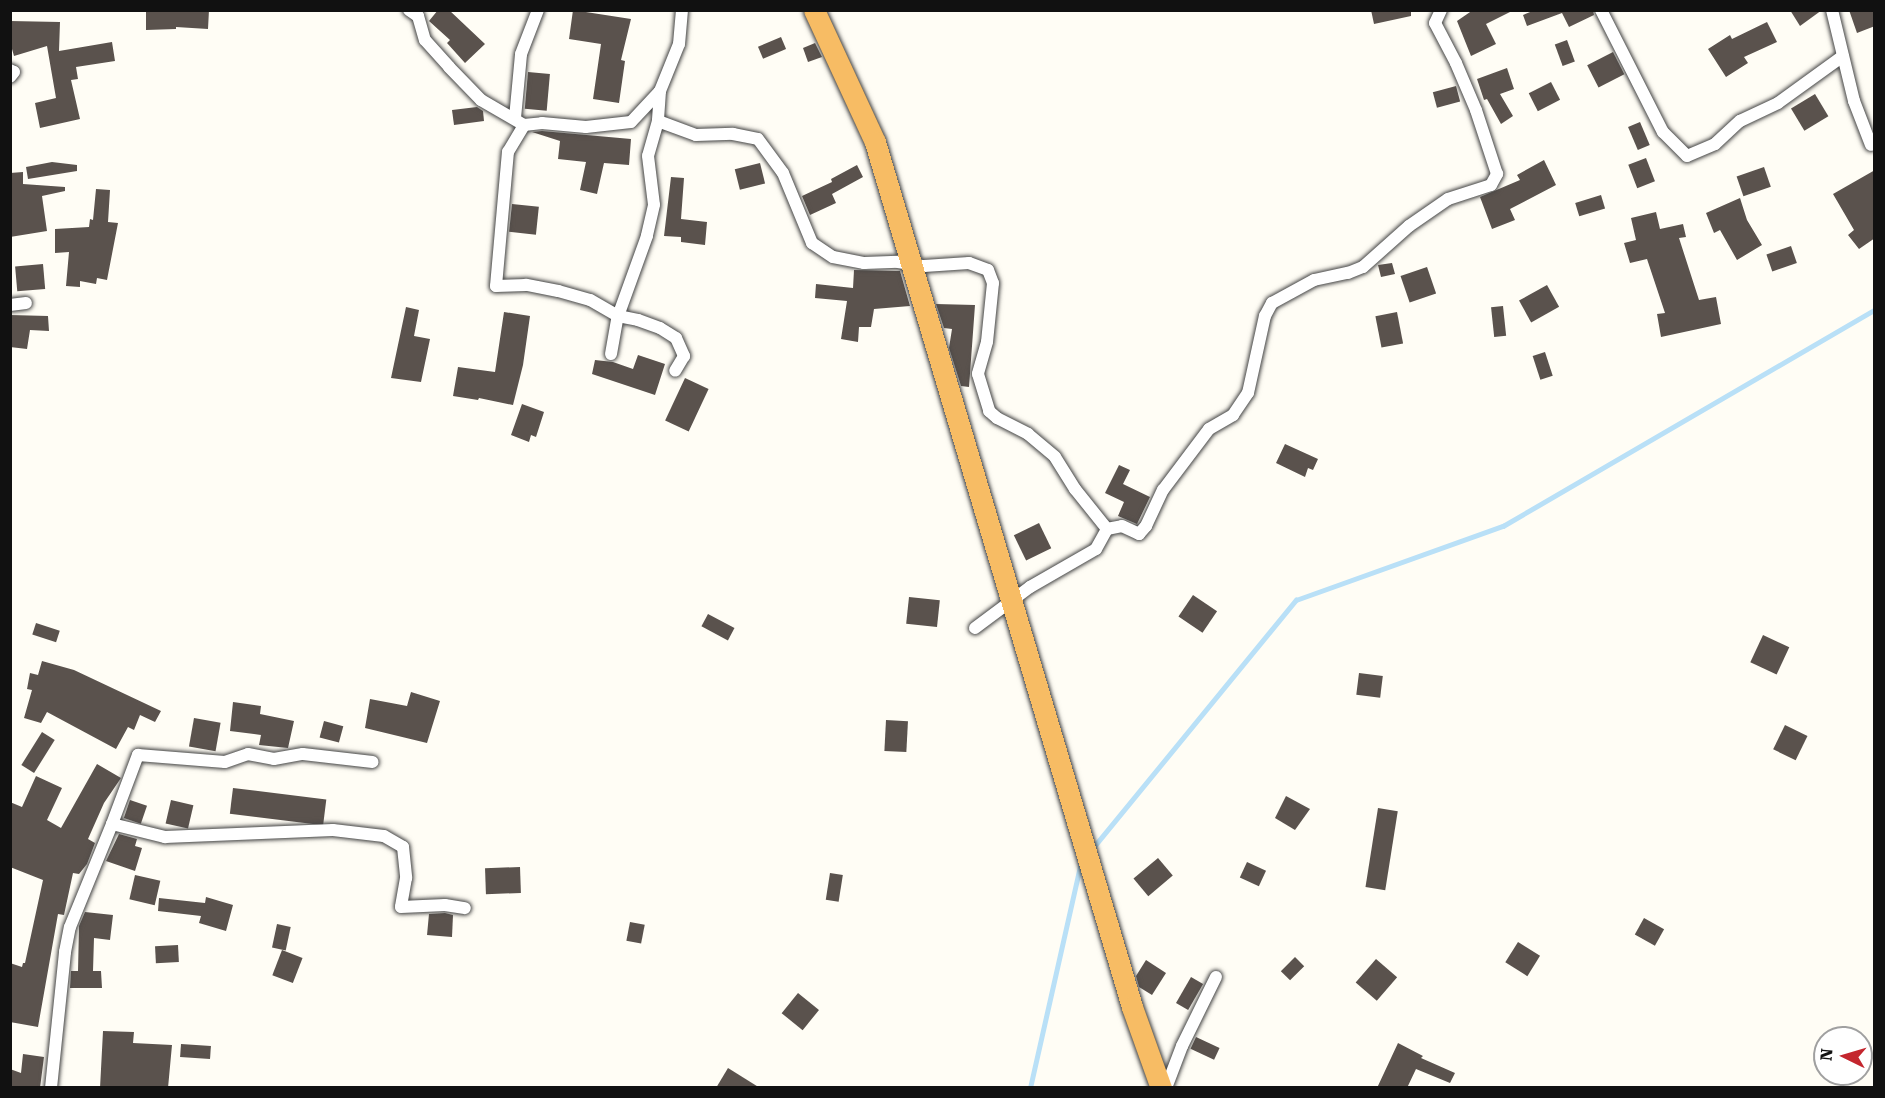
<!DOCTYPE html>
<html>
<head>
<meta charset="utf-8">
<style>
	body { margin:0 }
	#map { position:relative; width:1885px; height:1098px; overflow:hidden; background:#fffdf5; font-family:"Roboto Serif",serif }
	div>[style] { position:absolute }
	.stream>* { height:4.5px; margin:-2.25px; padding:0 2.25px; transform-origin:2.25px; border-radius:2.25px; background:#b9e0f7 }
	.building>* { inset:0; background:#5a524d; transform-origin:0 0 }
	.roads { filter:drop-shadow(0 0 2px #444) drop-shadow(0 0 2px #444) }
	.minor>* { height:12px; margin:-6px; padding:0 6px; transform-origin:6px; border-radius:6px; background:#fff }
	.trunk>* { height:21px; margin:-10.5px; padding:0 10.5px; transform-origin:10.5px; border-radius:10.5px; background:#f7bc64 }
	span { translate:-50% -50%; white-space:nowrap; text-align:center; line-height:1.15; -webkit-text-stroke:6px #fff; paint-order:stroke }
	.frame { position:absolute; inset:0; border:12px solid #111; pointer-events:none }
	.north { position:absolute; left:1813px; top:1026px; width:60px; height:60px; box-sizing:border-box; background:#fff; border:2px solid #a0a0a0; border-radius:50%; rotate:275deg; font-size:16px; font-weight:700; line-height:24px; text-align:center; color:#111 }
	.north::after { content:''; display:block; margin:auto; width:21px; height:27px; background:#c4262e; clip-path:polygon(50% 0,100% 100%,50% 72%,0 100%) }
</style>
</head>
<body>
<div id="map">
	<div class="stream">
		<div style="left:1092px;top:849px;width:322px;rotate:-50.7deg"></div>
		<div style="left:1296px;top:600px;width:220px;rotate:-19.7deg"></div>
		<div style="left:1503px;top:526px;width:429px;rotate:-30.2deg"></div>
		<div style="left:1030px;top:1088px;width:232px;rotate:-77.3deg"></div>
	</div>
	<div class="building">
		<div style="clip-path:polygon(146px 10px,209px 10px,208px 29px,176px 27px,176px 29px,146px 30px)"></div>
		<div style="clip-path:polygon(438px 10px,449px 10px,485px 44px,465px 63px,447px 43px,450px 40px,429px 21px)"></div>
		<div style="clip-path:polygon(573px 10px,631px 19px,621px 60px,625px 61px,619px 103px,593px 99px,601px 44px,569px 39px)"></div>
		<div style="clip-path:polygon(1371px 10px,1411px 10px,1411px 16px,1374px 24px)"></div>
		<div style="clip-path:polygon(1473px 10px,1514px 10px,1486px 24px,1496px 44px,1471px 56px,1457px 21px)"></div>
		<div style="clip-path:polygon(1535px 10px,1593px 10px,1594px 15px,1569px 27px,1562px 13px,1527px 26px,1523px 15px)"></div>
		<div style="clip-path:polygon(1790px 10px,1822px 10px,1800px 26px)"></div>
		<div style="clip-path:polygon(1849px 10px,1875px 10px,1875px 26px,1857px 33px)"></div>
		<div style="clip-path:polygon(10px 21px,60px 22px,59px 51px,112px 42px,115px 61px,76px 67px,78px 79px,71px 80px,80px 119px,40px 128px,35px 103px,56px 98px,47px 46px,14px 56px,10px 42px)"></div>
		<div style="clip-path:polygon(1767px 22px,1777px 42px,1744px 57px,1748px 63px,1726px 77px,1708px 49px,1730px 35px,1732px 39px)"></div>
		<div style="left:781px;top:37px;width:13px;height:25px;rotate:67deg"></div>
		<div style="left:1567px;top:40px;width:23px;height:13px;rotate:70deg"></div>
		<div style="clip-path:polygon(815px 43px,822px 57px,808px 62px,803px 48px)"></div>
		<div style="left:1613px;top:52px;width:25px;height:29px;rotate:63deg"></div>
		<div style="clip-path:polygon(1507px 68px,1514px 89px,1500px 94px,1513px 116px,1501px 124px,1487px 99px,1484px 100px,1477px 79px)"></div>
		<div style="left:528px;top:72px;width:22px;height:37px;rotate:5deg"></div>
		<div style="left:1551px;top:82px;width:20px;height:25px;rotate:63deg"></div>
		<div style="left:1456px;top:86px;width:16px;height:24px;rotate:75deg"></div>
		<div style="left:1815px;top:94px;width:26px;height:28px;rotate:59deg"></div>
		<div style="clip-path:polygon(477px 107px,483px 111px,484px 121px,454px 125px,452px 110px)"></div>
		<div style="left:1640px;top:122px;width:25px;height:13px;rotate:67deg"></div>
		<div style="clip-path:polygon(542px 131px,631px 139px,629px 165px,604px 163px,597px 194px,580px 190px,586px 162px,558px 159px,560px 141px,532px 132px)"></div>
		<div style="left:1646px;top:158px;width:25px;height:19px;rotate:69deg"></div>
		<div style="clip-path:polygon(1544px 160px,1556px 185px,1510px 209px,1515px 220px,1492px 229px,1480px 197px,1520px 180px,1517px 175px)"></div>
		<div style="clip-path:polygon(52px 162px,77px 165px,77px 171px,28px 179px,26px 167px)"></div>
		<div style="left:760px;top:163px;width:21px;height:26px;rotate:76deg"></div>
		<div style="clip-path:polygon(857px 165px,863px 177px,832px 194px,836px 203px,810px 215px,802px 196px,832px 182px,831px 179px)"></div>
		<div style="left:1764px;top:167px;width:21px;height:29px;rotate:71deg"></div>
		<div style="clip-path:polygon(1875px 170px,1875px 238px,1859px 249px,1848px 235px,1854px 230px,1833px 194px)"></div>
		<div style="clip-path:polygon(23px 172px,23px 184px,65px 187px,65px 191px,42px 196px,47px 231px,10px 237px,10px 173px)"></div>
		<div style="clip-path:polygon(671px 177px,684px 178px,681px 219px,707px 222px,705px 245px,681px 242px,681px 237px,664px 236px)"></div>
		<div style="clip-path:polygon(96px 189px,110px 190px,108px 222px,118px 223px,107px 280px,97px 278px,96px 284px,80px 281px,80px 287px,66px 286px,69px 252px,55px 253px,55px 229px,89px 227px,90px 219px,93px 220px)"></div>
		<div style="left:1601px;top:195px;width:14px;height:27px;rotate:73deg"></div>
		<div style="clip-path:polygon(1740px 198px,1747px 220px,1762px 245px,1737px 260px,1720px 230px,1714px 233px,1706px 213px)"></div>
		<div style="left:512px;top:204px;width:27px;height:28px;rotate:6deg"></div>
		<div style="clip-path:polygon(1656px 212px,1660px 229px,1683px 224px,1686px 237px,1679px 238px,1699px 300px,1716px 297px,1721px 324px,1661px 337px,1657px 314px,1665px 313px,1647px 259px,1630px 263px,1624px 243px,1636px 240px,1631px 218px)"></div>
		<div style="left:1791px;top:246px;width:18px;height:26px;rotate:71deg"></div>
		<div style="clip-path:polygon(1392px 263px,1395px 274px,1381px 277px,1378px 265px)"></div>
		<div style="left:43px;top:264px;width:25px;height:28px;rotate:85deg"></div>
		<div style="left:1427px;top:267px;width:28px;height:28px;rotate:71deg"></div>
		<div style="clip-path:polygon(854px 270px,900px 271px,910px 306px,874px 309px,871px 327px,859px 327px,858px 342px,841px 339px,847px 301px,815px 298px,816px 284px,853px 288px)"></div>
		<div style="left:1547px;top:285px;width:25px;height:32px;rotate:61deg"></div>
		<div style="clip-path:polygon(936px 304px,975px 305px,969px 387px,961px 386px,949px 348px,952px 329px,944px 328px)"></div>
		<div style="left:1503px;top:306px;width:30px;height:12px;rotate:84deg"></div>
		<div style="clip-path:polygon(406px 307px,419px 310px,414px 336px,430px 339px,421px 382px,391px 378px)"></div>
		<div style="clip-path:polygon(504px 312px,530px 316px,523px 365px,513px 405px,479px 398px,478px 400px,453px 396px,458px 367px,495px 372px)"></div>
		<div style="left:1397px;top:312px;width:32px;height:22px;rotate:79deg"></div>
		<div style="clip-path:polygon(10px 315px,48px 316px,49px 331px,30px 330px,27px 349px,10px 347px)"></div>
		<div style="left:1545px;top:352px;width:25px;height:13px;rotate:72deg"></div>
		<div style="clip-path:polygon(638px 355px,665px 364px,655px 395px,592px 374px,595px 360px,613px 362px,633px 369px)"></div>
		<div style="left:685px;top:378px;width:26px;height:47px;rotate:25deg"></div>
		<div style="clip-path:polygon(522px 404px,544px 412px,536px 437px,531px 435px,529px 442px,511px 435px)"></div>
		<div style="clip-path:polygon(1285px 444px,1318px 459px,1313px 470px,1308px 468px,1305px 477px,1276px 463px)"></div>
		<div style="clip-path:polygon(1119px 465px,1130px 470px,1123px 484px,1150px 497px,1137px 524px,1118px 516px,1124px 502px,1105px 493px)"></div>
		<div style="left:1039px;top:523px;width:28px;height:28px;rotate:64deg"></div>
		<div style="left:1193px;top:595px;width:29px;height:26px;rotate:34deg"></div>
		<div style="left:909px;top:597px;width:31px;height:27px;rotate:6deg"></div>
		<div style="left:708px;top:614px;width:30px;height:14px;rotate:28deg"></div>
		<div style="left:36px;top:623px;width:25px;height:12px;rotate:18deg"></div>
		<div style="left:1763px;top:635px;width:29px;height:30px;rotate:25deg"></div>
		<div style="clip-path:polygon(42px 661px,74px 670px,161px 711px,155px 722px,140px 715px,134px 730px,128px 727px,116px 749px,47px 712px,41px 723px,24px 718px,32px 690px,27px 689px,30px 673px,38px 675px)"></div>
		<div style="left:1359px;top:673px;width:24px;height:22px;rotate:7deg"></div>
		<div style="clip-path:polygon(411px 692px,440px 701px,427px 743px,365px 728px,370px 699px,407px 706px)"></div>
		<div style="clip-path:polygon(233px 702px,261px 706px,260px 714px,294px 721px,288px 748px,259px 745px,261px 735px,230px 731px)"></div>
		<div style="left:194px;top:718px;width:27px;height:29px;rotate:10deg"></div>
		<div style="left:886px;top:720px;width:22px;height:31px;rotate:3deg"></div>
		<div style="left:324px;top:721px;width:20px;height:17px;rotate:15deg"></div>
		<div style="left:1785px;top:725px;width:25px;height:27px;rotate:26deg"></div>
		<div style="left:42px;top:732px;width:15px;height:39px;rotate:32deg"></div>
		<div style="clip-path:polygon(97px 764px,121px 778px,104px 803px,88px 839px,95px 843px,87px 864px,79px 874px,73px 873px,64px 915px,58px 914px,38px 1027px,10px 1022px,10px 963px,22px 967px,23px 963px,25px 963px,43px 880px,10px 867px,10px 802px,22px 807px,36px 776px,62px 788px,47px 820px,61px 828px)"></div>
		<div style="left:233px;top:788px;width:94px;height:26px;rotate:7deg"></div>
		<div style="clip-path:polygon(1286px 796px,1310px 809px,1295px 830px,1275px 818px)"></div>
		<div style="left:130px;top:800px;width:18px;height:19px;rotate:19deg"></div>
		<div style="left:171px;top:800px;width:23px;height:24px;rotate:13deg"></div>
		<div style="left:1378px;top:808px;width:20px;height:80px;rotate:9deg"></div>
		<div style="clip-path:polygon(119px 834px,137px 839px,135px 846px,142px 848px,135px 871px,106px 861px)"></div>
		<div style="left:1158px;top:858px;width:23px;height:32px;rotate:50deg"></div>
		<div style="left:1247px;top:862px;width:21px;height:17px;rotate:25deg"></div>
		<div style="left:520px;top:867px;width:26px;height:35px;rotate:88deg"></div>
		<div style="left:830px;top:873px;width:13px;height:27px;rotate:9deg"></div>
		<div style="left:135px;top:875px;width:26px;height:25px;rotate:13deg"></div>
		<div style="clip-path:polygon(206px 897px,233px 905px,226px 931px,199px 923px,201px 916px,158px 911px,159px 898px,205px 903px)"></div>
		<div style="clip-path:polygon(85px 912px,113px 915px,110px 940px,94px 938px,93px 971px,101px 971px,102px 988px,70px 988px,71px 971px,78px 971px,79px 926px)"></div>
		<div style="clip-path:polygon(445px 913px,453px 915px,452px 937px,427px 935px,429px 914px)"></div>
		<div style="left:1644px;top:918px;width:23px;height:19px;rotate:29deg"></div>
		<div style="left:630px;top:922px;width:15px;height:19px;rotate:11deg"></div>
		<div style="left:277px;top:924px;width:14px;height:24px;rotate:12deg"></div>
		<div style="left:1518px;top:942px;width:26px;height:24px;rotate:32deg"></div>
		<div style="left:178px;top:945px;width:17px;height:23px;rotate:87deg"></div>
		<div style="left:282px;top:950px;width:22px;height:27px;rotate:21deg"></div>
		<div style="left:1295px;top:957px;width:13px;height:20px;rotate:45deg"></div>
		<div style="left:1376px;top:959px;width:28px;height:31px;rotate:41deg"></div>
		<div style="clip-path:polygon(1146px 960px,1166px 973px,1152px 995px,1139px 987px,1136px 976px)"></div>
		<div style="left:1191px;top:977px;width:14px;height:30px;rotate:30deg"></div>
		<div style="left:798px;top:993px;width:27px;height:26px;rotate:39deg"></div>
		<div style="clip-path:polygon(103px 1031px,134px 1032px,133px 1043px,172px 1045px,168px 1088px,100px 1088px)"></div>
		<div style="left:1196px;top:1037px;width:26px;height:13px;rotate:25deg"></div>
		<div style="clip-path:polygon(1398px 1043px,1423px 1056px,1421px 1058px,1455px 1073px,1450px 1083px,1416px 1069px,1407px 1088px,1377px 1088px)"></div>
		<div style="left:181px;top:1044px;width:30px;height:13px;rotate:4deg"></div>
		<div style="clip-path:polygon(23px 1054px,44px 1057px,40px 1088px,10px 1088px,10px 1069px,21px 1073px)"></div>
		<div style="clip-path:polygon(728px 1068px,760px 1088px,716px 1088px)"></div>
	</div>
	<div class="roads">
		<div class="minor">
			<div style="left:409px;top:10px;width:11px;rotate:34deg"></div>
			<div style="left:418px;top:16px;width:25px;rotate:74deg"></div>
			<div style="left:425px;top:40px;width:36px;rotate:48deg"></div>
			<div style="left:449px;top:67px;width:46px;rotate:45.9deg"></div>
			<div style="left:481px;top:100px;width:50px;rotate:30.2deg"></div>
			<div style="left:682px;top:10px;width:34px;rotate:95deg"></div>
			<div style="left:679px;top:44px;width:51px;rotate:112deg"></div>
			<div style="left:660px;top:91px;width:30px;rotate:94deg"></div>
			<div style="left:658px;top:121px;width:40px;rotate:20.2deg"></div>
			<div style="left:696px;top:135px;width:37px;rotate:-2deg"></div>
			<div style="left:733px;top:134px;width:25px;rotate:11deg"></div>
			<div style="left:758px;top:139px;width:42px;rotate:53.7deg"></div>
			<div style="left:783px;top:173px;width:76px;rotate:67.5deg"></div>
			<div style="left:812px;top:243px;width:25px;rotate:34deg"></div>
			<div style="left:833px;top:257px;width:32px;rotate:11deg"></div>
			<div style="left:864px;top:263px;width:34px;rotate:-2deg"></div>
			<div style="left:898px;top:262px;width:26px;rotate:9deg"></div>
			<div style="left:924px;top:266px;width:45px;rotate:-3.8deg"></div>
			<div style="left:969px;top:263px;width:20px;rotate:20deg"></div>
			<div style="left:988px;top:270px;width:14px;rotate:69deg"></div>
			<div style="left:993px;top:283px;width:59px;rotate:95.8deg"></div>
			<div style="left:987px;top:342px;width:33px;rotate:106deg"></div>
			<div style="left:978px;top:374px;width:39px;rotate:73deg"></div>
			<div style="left:989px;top:411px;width:11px;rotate:41deg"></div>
			<div style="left:997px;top:418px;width:35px;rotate:27deg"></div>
			<div style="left:1028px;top:434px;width:35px;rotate:40deg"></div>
			<div style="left:1055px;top:457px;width:38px;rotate:58deg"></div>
			<div style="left:1075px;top:489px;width:51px;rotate:51.3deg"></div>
			<div style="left:1107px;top:529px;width:15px;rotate:-11deg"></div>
			<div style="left:1122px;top:526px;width:19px;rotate:25deg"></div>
			<div style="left:1139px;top:534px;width:11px;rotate:-49deg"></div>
			<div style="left:1146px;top:526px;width:40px;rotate:-65deg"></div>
			<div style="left:1163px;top:490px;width:76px;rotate:-53deg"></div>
			<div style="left:1209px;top:429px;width:28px;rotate:-30deg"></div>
			<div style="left:1233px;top:415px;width:27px;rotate:-56deg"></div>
			<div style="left:1248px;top:393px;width:79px;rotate:-77.6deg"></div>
			<div style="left:1265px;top:316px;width:15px;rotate:-62deg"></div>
			<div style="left:1272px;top:303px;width:48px;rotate:-28.7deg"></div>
			<div style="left:1314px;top:280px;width:35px;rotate:-12deg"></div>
			<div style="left:1348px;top:273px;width:16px;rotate:-22deg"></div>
			<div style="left:1363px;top:267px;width:62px;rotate:-41.7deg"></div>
			<div style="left:1409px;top:226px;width:47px;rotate:-34.7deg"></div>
			<div style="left:1448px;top:199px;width:45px;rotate:-18deg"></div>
			<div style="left:1491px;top:185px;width:13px;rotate:-61deg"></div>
			<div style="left:1497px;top:174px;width:67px;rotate:-108.2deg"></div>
			<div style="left:1476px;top:110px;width:51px;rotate:-113.1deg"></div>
			<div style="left:1456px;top:63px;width:45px;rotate:-117.7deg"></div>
			<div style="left:1435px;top:23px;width:14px;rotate:-65deg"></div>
			<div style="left:1601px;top:10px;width:137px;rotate:63.1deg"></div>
			<div style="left:1663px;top:132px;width:34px;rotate:45deg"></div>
			<div style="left:1687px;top:156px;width:30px;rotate:-23deg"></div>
			<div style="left:1715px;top:144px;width:34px;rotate:-43deg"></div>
			<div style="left:1740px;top:121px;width:42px;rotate:-25.3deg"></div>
			<div style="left:1778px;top:103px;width:80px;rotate:-35.9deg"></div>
			<div style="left:1832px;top:10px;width:94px;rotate:76.4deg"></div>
			<div style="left:1854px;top:101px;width:47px;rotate:68.9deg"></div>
			<div style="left:10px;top:70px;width:4px;rotate:27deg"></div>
			<div style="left:14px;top:72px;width:6px;rotate:129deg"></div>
			<div style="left:515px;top:118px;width:64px;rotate:-84.6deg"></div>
			<div style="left:521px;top:54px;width:47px;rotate:-68.9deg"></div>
			<div style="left:658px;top:121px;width:36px;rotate:106deg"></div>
			<div style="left:648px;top:156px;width:49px;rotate:83deg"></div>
			<div style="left:654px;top:205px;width:32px;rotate:103deg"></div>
			<div style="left:647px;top:236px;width:85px;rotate:109.9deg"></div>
			<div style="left:618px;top:316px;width:32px;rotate:-150deg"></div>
			<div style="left:590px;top:300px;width:33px;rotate:-164deg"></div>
			<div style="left:558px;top:291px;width:33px;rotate:-169deg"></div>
			<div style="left:526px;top:285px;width:30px;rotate:178deg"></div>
			<div style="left:496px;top:286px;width:135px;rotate:-84.9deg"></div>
			<div style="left:508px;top:152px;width:31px;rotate:-59deg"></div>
			<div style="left:524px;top:125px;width:18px;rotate:-6deg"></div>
			<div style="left:542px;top:123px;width:44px;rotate:5.2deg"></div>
			<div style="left:586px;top:127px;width:45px;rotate:-6.3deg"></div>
			<div style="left:631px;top:122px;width:42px;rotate:-46.9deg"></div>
			<div style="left:10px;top:305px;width:16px;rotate:-7deg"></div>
			<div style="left:611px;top:354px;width:39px;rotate:-80deg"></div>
			<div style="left:618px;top:316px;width:20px;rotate:11deg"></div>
			<div style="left:638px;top:320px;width:23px;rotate:20deg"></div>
			<div style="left:660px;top:328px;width:19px;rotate:32deg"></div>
			<div style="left:676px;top:338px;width:20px;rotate:66deg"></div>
			<div style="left:684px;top:356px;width:17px;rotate:121deg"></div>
			<div style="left:975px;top:628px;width:69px;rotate:-36.7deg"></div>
			<div style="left:1030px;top:587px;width:76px;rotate:-29.9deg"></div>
			<div style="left:1096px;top:549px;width:23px;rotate:-61deg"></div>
			<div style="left:112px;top:824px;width:74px;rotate:-69.4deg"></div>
			<div style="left:138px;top:755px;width:87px;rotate:4.6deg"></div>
			<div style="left:225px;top:762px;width:24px;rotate:-19deg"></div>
			<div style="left:248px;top:754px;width:26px;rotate:11deg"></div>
			<div style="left:274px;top:759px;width:29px;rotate:-10deg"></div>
			<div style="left:303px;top:754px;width:70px;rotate:6.5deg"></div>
			<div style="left:51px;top:1088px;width:137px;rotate:-84.1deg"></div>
			<div style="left:65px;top:952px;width:25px;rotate:-79deg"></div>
			<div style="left:70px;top:927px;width:111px;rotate:-67.8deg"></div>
			<div style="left:112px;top:824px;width:55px;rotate:13.8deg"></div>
			<div style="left:165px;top:837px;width:168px;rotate:-2.4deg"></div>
			<div style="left:333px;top:830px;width:51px;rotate:6.7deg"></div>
			<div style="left:384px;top:836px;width:22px;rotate:30deg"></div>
			<div style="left:403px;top:847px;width:31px;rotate:84deg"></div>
			<div style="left:406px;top:878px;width:29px;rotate:100deg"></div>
			<div style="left:401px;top:907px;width:44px;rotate:-2.6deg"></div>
			<div style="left:445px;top:905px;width:20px;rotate:9deg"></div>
			<div style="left:1166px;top:1088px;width:45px;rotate:-69.1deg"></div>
			<div style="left:1182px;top:1046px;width:77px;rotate:-63.8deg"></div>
		</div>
		<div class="trunk">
			<div style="left:814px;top:10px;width:145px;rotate:65.2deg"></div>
			<div style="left:875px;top:142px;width:902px;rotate:73.45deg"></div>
			<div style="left:1132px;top:1007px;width:86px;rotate:70.3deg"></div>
		</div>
	</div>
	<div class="frame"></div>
	<div class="north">N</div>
</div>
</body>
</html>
